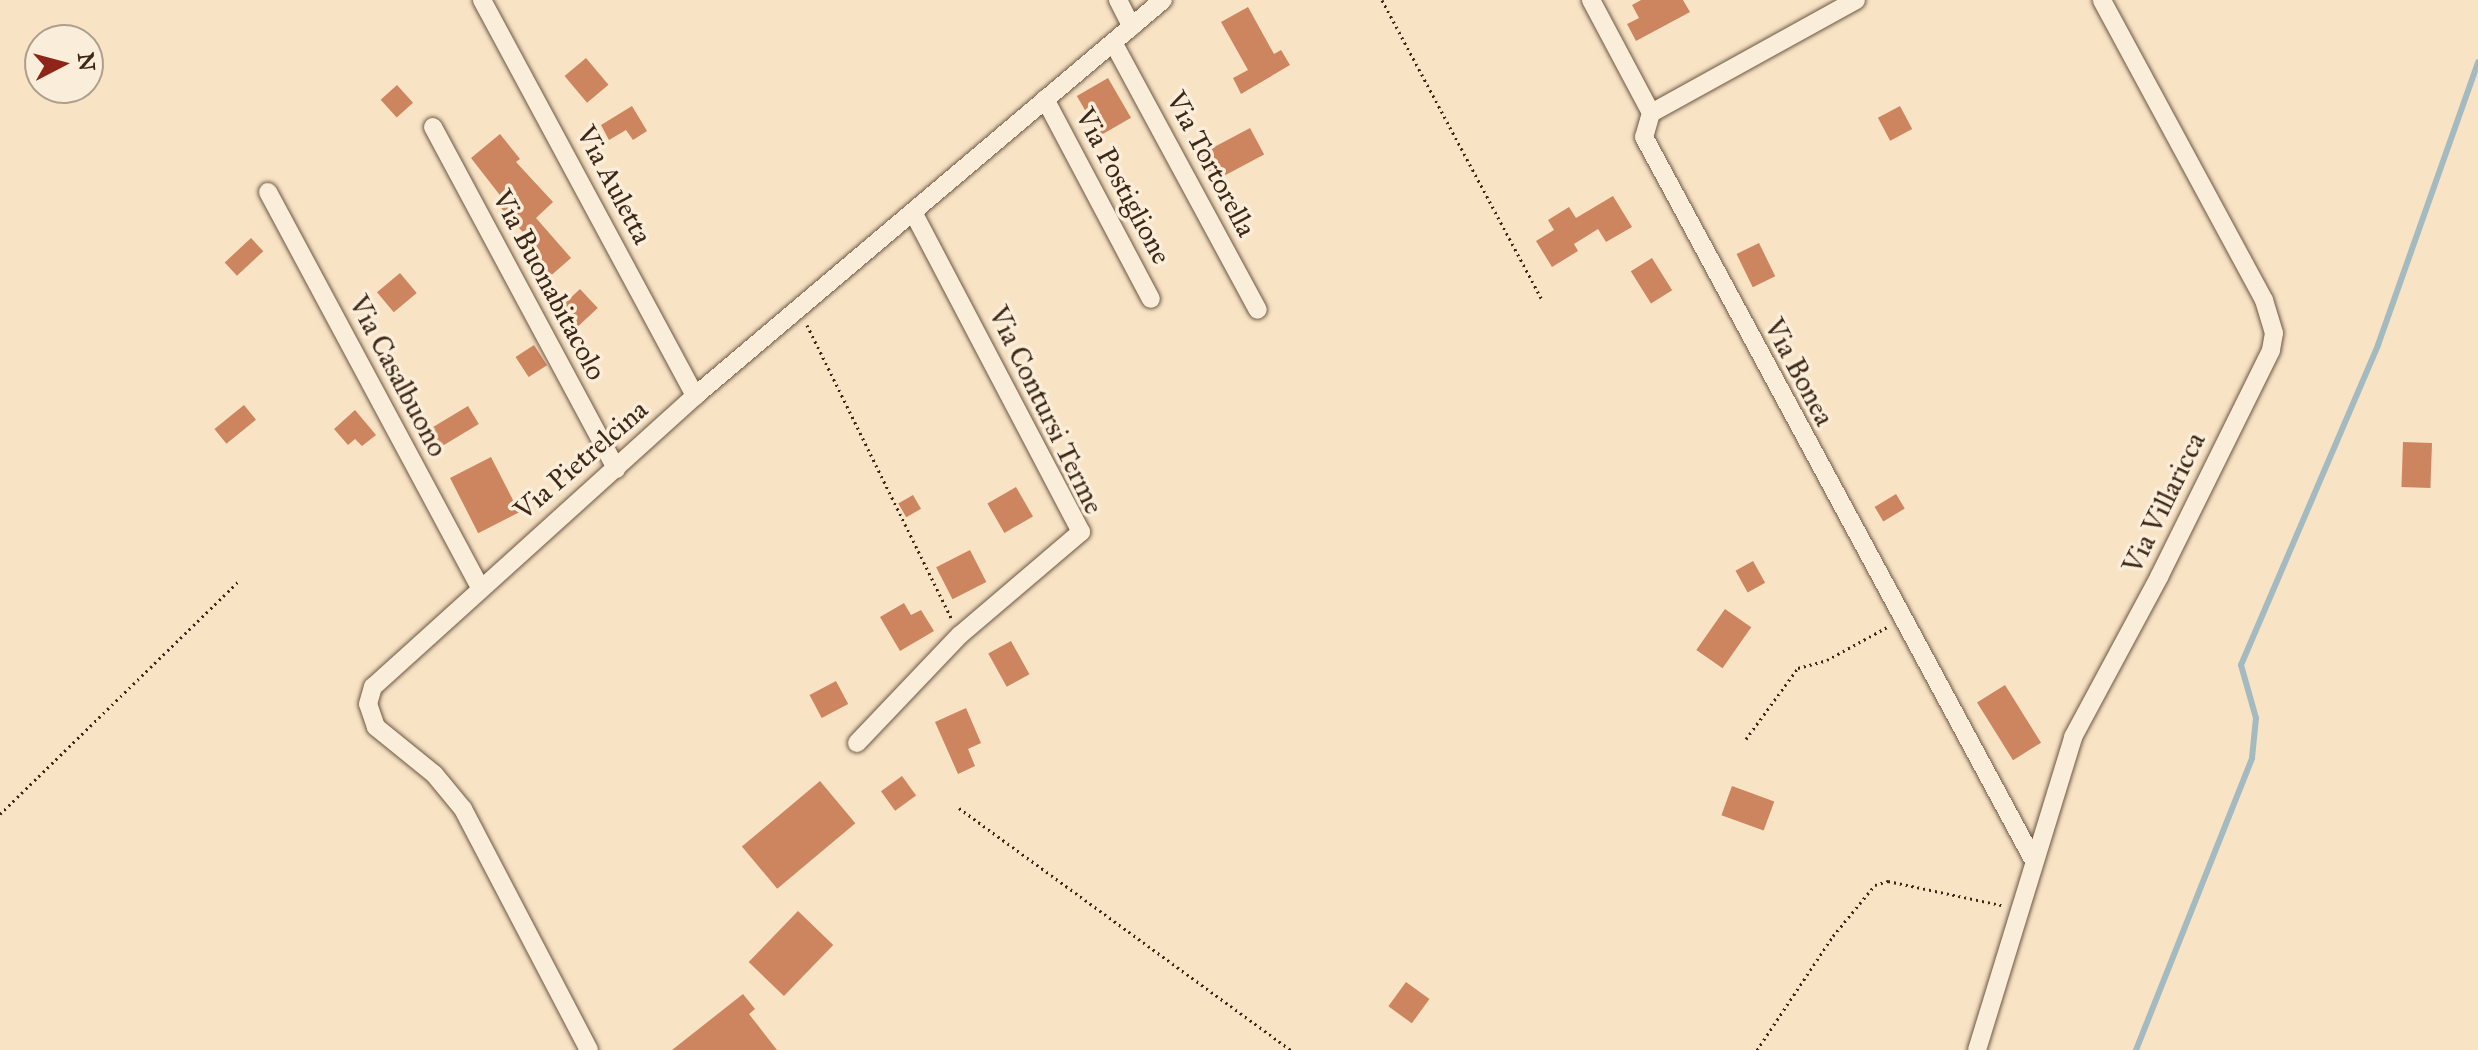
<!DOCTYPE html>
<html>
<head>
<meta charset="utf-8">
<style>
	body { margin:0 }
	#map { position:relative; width:2478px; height:1050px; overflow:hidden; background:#f8e3c5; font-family:"IM FELL Great Primer",serif }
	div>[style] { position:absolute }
	.stream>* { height:6px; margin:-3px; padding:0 3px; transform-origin:3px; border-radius:3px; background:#a3bbc0 }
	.building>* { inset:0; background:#cd855f; transform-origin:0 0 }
	.path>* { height:3px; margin-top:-1.5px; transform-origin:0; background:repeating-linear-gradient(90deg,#3d2818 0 2px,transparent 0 6px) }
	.roads { filter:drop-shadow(0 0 2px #6c5743) drop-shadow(0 0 2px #6c5743) }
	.street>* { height:18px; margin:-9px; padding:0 9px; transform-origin:9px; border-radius:9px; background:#faedd9 }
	span { translate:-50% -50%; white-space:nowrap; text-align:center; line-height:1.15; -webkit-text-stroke:7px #faedd9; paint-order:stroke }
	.street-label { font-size:28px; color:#3d2818 }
	.north { position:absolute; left:24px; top:24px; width:80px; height:80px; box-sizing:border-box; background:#faedd9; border:2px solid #ae9e8c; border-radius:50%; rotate:84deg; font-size:22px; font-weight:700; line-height:32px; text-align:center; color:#3d2818 }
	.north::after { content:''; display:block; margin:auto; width:28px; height:36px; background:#8f2418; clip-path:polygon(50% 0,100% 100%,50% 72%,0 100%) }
</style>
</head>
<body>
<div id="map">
	<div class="stream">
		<div style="left:2136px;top:1050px;width:314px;rotate:-68.3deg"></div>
		<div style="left:2252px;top:758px;width:40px;rotate:-84.3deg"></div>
		<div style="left:2256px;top:718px;width:55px;rotate:-105.8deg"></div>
		<div style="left:2241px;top:665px;width:348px;rotate:-66.8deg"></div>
		<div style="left:2378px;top:345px;width:300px;rotate:-70.5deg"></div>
	</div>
	<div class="building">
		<div style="clip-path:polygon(1641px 0,1683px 0,1690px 12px,1636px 41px,1627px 24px,1639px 18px,1632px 5px)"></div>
		<div style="clip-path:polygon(1248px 7px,1274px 54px,1281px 50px,1290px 65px,1241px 94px,1233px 78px,1248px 70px,1221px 22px)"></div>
		<div style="left:586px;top:58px;width:35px;height:28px;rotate:50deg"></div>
		<div style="left:1108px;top:78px;width:46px;height:36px;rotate:60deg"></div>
		<div style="left:397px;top:85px;width:24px;height:22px;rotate:48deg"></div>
		<div style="clip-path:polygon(632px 106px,647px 131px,633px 140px,626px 130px,609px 140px,601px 125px)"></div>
		<div style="left:1900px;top:106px;width:26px;height:25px;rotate:62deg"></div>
		<div style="left:1250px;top:128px;width:30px;height:57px;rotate:62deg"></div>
		<div style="clip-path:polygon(500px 134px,520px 159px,516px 162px,553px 202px,536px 218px,571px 258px,547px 279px,530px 260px,540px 251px,501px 208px,506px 203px,471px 158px)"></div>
		<div style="clip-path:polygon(1613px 196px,1632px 227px,1606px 242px,1598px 229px,1574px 244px,1578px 251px,1552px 267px,1536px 241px,1554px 230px,1548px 220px,1569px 207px,1576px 218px)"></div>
		<div style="left:251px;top:238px;width:18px;height:36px;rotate:47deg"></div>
		<div style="left:1759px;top:243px;width:37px;height:25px;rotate:64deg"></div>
		<div style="left:1652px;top:258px;width:38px;height:25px;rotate:58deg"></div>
		<div style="left:400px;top:273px;width:26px;height:30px;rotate:50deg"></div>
		<div style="left:580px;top:289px;width:26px;height:34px;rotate:47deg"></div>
		<div style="left:534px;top:345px;width:24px;height:22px;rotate:57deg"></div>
		<div style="left:244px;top:405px;width:19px;height:38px;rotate:51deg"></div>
		<div style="left:468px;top:406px;width:21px;height:45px;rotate:59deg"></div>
		<div style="clip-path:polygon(355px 410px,376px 435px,362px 446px,355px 439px,348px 445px,334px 429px)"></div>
		<div style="left:2403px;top:442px;width:29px;height:45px;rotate:2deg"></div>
		<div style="left:491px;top:457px;width:62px;height:46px;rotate:63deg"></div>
		<div style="left:1016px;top:487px;width:34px;height:33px;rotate:60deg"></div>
		<div style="left:1896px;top:494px;width:17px;height:25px;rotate:59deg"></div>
		<div style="left:913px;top:495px;width:16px;height:17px;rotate:60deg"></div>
		<div style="left:970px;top:550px;width:36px;height:38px;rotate:63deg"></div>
		<div style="left:1753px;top:561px;width:25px;height:20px;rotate:61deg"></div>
		<div style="clip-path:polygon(904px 603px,911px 615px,921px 610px,934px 631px,900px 651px,880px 617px)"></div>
		<div style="left:1725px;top:609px;width:32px;height:50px;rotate:35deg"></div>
		<div style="left:1011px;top:641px;width:38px;height:26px;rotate:61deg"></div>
		<div style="left:836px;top:681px;width:26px;height:30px;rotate:62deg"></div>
		<div style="left:2005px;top:685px;width:68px;height:33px;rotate:58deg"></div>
		<div style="clip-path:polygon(966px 708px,981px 743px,968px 749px,975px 766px,958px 774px,935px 722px)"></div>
		<div style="left:902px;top:776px;width:24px;height:26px;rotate:54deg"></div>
		<div style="left:820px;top:781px;width:55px;height:102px;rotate:50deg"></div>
		<div style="left:1732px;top:786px;width:45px;height:31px;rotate:20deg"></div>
		<div style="left:798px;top:911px;width:49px;height:71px;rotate:44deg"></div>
		<div style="left:1406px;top:982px;width:29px;height:30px;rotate:36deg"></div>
		<div style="clip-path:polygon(743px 994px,755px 1009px,749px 1014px,777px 1050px,672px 1050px)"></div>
	</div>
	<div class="path">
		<div style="left:1382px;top:0;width:340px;rotate:61.9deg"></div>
		<div style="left:807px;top:325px;width:329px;rotate:63.8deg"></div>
		<div style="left:1746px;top:739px;width:88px;rotate:-53.8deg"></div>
		<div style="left:1798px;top:668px;width:30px;rotate:-15deg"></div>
		<div style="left:1827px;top:660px;width:71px;rotate:-28.7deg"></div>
		<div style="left:959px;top:808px;width:411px;rotate:36.1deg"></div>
		<div style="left:0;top:814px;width:334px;rotate:-44.3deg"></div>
		<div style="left:1757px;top:1050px;width:137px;rotate:-56.3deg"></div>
		<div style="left:1833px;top:936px;width:66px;rotate:-50.5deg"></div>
		<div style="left:1875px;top:885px;width:14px;rotate:-17deg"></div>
		<div style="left:1888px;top:881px;width:116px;rotate:12deg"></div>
	</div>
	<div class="roads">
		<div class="street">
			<div style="left:482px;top:0;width:450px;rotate:61.7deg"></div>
			<div style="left:1118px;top:0;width:30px;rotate:63deg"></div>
			<div style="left:1591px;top:0;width:128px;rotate:62deg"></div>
			<div style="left:1856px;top:0;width:234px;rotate:151.1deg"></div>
			<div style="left:1651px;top:113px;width:25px;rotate:106deg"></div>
			<div style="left:1644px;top:137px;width:822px;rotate:61.69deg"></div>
			<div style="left:1114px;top:44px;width:302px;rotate:61.6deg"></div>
			<div style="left:1045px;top:99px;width:226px;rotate:62.1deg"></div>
			<div style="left:433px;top:127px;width:388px;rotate:61.8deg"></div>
			<div style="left:268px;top:192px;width:447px;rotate:61.8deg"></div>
			<div style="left:857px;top:743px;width:149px;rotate:-46.4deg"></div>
			<div style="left:960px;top:635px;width:159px;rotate:-40.4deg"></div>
			<div style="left:1081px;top:532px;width:361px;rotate:-117.7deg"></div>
			<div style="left:589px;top:1050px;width:272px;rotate:-117.6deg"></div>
			<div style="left:463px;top:809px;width:45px;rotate:-129.6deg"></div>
			<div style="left:434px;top:774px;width:75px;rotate:-141deg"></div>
			<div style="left:376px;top:727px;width:24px;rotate:-109deg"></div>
			<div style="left:368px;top:704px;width:18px;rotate:-74deg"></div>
			<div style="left:373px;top:687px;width:434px;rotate:-42.1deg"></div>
			<div style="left:695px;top:396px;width:613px;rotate:-40.24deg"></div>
			<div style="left:1977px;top:1050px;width:327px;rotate:-72.9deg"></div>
			<div style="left:2073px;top:737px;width:182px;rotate:-61.7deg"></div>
			<div style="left:2159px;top:577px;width:253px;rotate:-63.7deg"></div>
			<div style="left:2271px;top:350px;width:17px;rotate:-80deg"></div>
			<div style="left:2274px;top:333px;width:34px;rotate:-107deg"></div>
			<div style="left:2264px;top:300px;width:341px;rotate:-118.4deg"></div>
		</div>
	</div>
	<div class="street-label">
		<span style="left:1211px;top:164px;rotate:62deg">Via Tortorella</span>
		<span style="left:614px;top:185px;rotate:62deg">Via Auletta</span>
		<span style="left:1123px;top:186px;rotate:62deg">Via Postiglione</span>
		<span style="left:549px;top:285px;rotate:62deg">Via Buonabitacolo</span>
		<span style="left:1799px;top:372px;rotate:62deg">Via Bonea</span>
		<span style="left:398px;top:376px;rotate:62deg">Via Casalbuono</span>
		<span style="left:1046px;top:410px;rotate:64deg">Via Contursi Terme</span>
		<span style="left:581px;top:460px;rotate:-41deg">Via Pietrelcina</span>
		<span style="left:2164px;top:503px;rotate:-64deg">Via Villaricca</span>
	</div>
	<div class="north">N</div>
</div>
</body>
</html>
